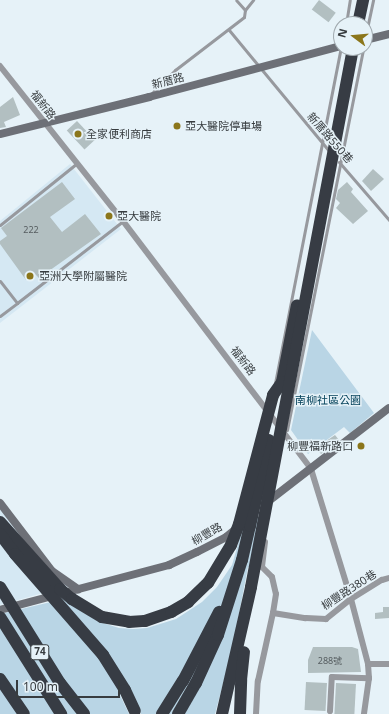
<!DOCTYPE html>
<html>
<head>
<meta charset="utf-8">
<style>
	body { margin:0 }
	#map { position:relative; width:389px; height:714px; overflow:hidden; background:#e6f2f8; font-family:"Noto Sans","Noto Sans TC",sans-serif }
	div>[style] { position:absolute }
	.built>* { inset:0; background:#d5e8f3 }
	.green>* { inset:0; background:#b9d5e5 }
	.building>* { inset:0; background:#b2bfc1; transform-origin:0 0 }
	.lane>* { height:3px; margin:-1.5px; padding:0 1.5px; transform-origin:1.5px; border-radius:1.5px; background:#97999e }
	.street>* { height:6px; margin:-3px; padding:0 3px; transform-origin:3px; border-radius:3px; background:#97999e }
	.secondary>* { height:8px; margin:-4px; padding:0 4px; transform-origin:4px; border-radius:4px; background:#6d7077 }
	.highway>* { height:12px; margin:-6px; padding:0 6px; transform-origin:6px; border-radius:6px; background:#373c44 }
	.highway-bridge>* { height:12px; margin:-6px; padding:0 6px; transform-origin:6px; border-radius:6px; background:#373c44 }
	.dots>* { width:11px; height:11px; translate:-50% -50%; box-sizing:border-box; border:2px solid #e6f2f8; border-radius:50% }
	span { translate:-50% -50%; white-space:nowrap; text-align:center; line-height:1.15; -webkit-text-stroke:3px #e6f2f8; paint-order:stroke }
	.number-label { font-size:9px; color:#565d60 }
	.number-label span { -webkit-text-stroke-width:0 }
	.shield-label span { padding:1px 3px; background:#e6f2f8; border:1px solid; border-radius:3px; -webkit-text-stroke-width:0 }
	.shield-label { font-size:10px; color:#373c3f; font-weight:700 }
	.street-label { font-size:11px; color:#373c3f }
	.poi-label { font-size:11px; color:#373c3f }
	.left { translate:0 -50%; text-align:left }
	.right { translate:-100% -50%; text-align:right }
	.park-label { font-size:11px; color:#03415a }
	.north { position:absolute; left:333px; top:16px; width:40px; height:40px; box-sizing:border-box; background:#e6f2f8; border:1px solid #a0a9ae; border-radius:50%; rotate:286deg; font-size:11px; font-weight:700; line-height:16px; text-align:center; color:#373c3f }
	.north::after { content:''; display:block; margin:auto; width:14px; height:18px; background:#8b761b; clip-path:polygon(50% 0,100% 100%,50% 72%,0 100%) }
	.scale { position:absolute; left:16px; top:680px; width:104px; height:18px; box-sizing:border-box; border:2px solid #373c3f; border-top:0; padding-left:5px; font-size:12px; line-height:14px; white-space:nowrap; color:#373c3f; -webkit-text-stroke:3px #e6f2f8; paint-order:stroke }
</style>
</head>
<body>
<div id="map">
	<div class="built">
		<div style="clip-path:polygon(70px 164px,121px 229px,0 323px,0 221px)"></div>
		<div style="clip-path:polygon(0 505px,68px 586px,0 605px)"></div>
	</div>
	<div class="green">
		<div style="clip-path:polygon(312px 330px,374px 413px,350px 433px,344px 427px,308px 454px,291px 430px)"></div>
		<div style="clip-path:polygon(268px 511px,259px 568px,248px 567px,232px 650px,215px 714px,141px 714px,130px 689px,120px 695px,129px 714px,0 714px,0 614px,51px 602px,63px 597px,103px 623px,119px 628px,133px 629px,147px 628px,176px 619px,202px 602px,217px 587px,232px 565px,243px 527px)"></div>
	</div>
	<div class="building">
		<div style="left:319px;top:0;width:21px;height:12px;rotate:37deg"></div>
		<div style="clip-path:polygon(13px 97px,20px 115px,4px 122px,6px 127px,0 128px,0 107px)"></div>
		<div style="left:77px;top:121px;width:26px;height:14px;rotate:47deg"></div>
		<div style="clip-path:polygon(373px 169px,384px 179px,371px 191px,362px 181px)"></div>
		<div style="clip-path:polygon(62px 182px,75px 199px,50px 217px,62px 232px,85px 214px,101px 234px,39px 278px,35px 274px,26px 280px,0 244px,0 241px,7px 236px,1px 228px)"></div>
		<div style="clip-path:polygon(347px 182px,353px 189px,351px 192px,368px 211px,353px 224px,336px 208px,340px 203px,336px 199px,338px 190px)"></div>
		<div style="clip-path:polygon(335px 435px,339px 440px,321px 454px,316px 448px)"></div>
		<div style="clip-path:polygon(383px 607px,389px 607px,389px 618px,375px 619px,375px 613px,383px 612px)"></div>
		<div style="clip-path:polygon(313px 647px,352px 647px,358px 649px,361px 672px,308px 673px,308px 660px)"></div>
		<div style="left:306px;top:682px;width:21px;height:28px;rotate:3deg"></div>
		<div style="left:336px;top:683px;width:20px;height:31px;rotate:3deg"></div>
	</div>
	<div class="lane">
		<div style="left:245px;top:10px;width:13px;rotate:-51deg"></div>
		<div style="left:346px;top:24px;width:24px;rotate:-81deg"></div>
		<div style="left:229px;top:30px;width:158px;rotate:50.4deg"></div>
		<div style="left:365px;top:38px;width:39px;rotate:-78deg"></div>
		<div style="left:151px;top:94px;width:34px;rotate:-45deg"></div>
		<div style="left:175px;top:70px;width:87px;rotate:-37.5deg"></div>
		<div style="left:244px;top:17px;width:7px;rotate:-82deg"></div>
		<div style="left:245px;top:10px;width:13px;rotate:-132deg"></div>
		<div style="left:339px;top:162px;width:77px;rotate:49.2deg"></div>
		<div style="left:0;top:225px;width:97px;rotate:-38.8deg"></div>
		<div style="left:0;top:281px;width:28px;rotate:52deg"></div>
		<div style="left:17px;top:303px;width:134px;rotate:-37.7deg"></div>
		<div style="left:0;top:316px;width:21px;rotate:-37deg"></div>
		<div style="left:275px;top:383px;width:341px;rotate:-78.9deg"></div>
		<div style="left:287px;top:430px;width:389px;rotate:-78.7deg"></div>
	</div>
	<div class="street">
		<div style="left:0;top:66px;width:198px;rotate:51.6deg"></div>
		<div style="left:123px;top:221px;width:311px;rotate:52.8deg"></div>
		<div style="left:311px;top:469px;width:136px;rotate:72.9deg"></div>
		<div style="left:351px;top:599px;width:67px;rotate:75.3deg"></div>
		<div style="left:368px;top:664px;width:14px;rotate:86deg"></div>
		<div style="left:369px;top:678px;width:36px;rotate:98deg"></div>
		<div style="left:265px;top:542px;width:25px;rotate:97deg"></div>
		<div style="left:262px;top:567px;width:14px;rotate:45deg"></div>
		<div style="left:272px;top:577px;width:17px;rotate:77deg"></div>
		<div style="left:276px;top:594px;width:19px;rotate:99deg"></div>
		<div style="left:273px;top:613px;width:33px;rotate:9deg"></div>
		<div style="left:306px;top:618px;width:20px;rotate:3deg"></div>
		<div style="left:326px;top:619px;width:32px;rotate:-39deg"></div>
		<div style="left:351px;top:599px;width:36px;rotate:-32deg"></div>
		<div style="left:382px;top:580px;width:7px;rotate:-16deg"></div>
		<div style="left:368px;top:664px;width:21px"></div>
		<div style="left:330px;top:711px;width:34px;rotate:-87deg"></div>
		<div style="left:332px;top:677px;width:37px;rotate:2deg"></div>
		<div style="left:256px;top:714px;width:33px;rotate:-87deg"></div>
		<div style="left:258px;top:681px;width:70px;rotate:-77.6deg"></div>
	</div>
	<div class="secondary">
		<div style="left:365px;top:40px;width:25px;rotate:-14deg"></div>
		<div style="left:0;top:134px;width:154px;rotate:-13.9deg"></div>
		<div style="left:149px;top:97px;width:199px;rotate:-14.9deg"></div>
		<div style="left:0;top:503px;width:86px;rotate:52.6deg"></div>
		<div style="left:52px;top:571px;width:32px;rotate:35deg"></div>
		<div style="left:266px;top:503px;width:155px;rotate:-37.7deg"></div>
		<div style="left:0;top:610px;width:175px;rotate:-14.9deg"></div>
		<div style="left:169px;top:565px;width:31px;rotate:-25deg"></div>
		<div style="left:197px;top:552px;width:33px;rotate:-27deg"></div>
		<div style="left:226px;top:537px;width:13px;rotate:-39deg"></div>
	</div>
	<div class="highway">
		<div style="left:358px;top:24px;width:25px;rotate:-78deg"></div>
		<div style="left:282px;top:382px;width:78px;rotate:-79deg"></div>
		<div style="left:0;top:522px;width:90px;rotate:48.2deg"></div>
		<div style="left:0;top:617px;width:115px;rotate:57.8deg"></div>
		<div style="left:102px;top:617px;width:27px;rotate:10deg"></div>
		<div style="left:129px;top:622px;width:16px;rotate:-4deg"></div>
		<div style="left:145px;top:621px;width:28px;rotate:-19deg"></div>
		<div style="left:171px;top:612px;width:20px;rotate:-30deg"></div>
		<div style="left:188px;top:602px;width:28px;rotate:-44deg"></div>
		<div style="left:208px;top:583px;width:44px;rotate:-58.8deg"></div>
		<div style="left:0;top:679px;width:42px;rotate:55.6deg"></div>
		<div style="left:162px;top:714px;width:39px;rotate:-58deg"></div>
		<div style="left:183px;top:681px;width:78px;rotate:-62.4deg"></div>
		<div style="left:178px;top:714px;width:36px;rotate:-60deg"></div>
		<div style="left:196px;top:683px;width:53px;rotate:-65.4deg"></div>
		<div style="left:218px;top:635px;width:79px;rotate:-72.3deg"></div>
		<div style="left:242px;top:560px;width:35px;rotate:-77deg"></div>
		<div style="left:222px;top:714px;width:130px;rotate:-77.1deg"></div>
		<div style="left:240px;top:714px;width:34px;rotate:-88deg"></div>
		<div style="left:241px;top:680px;width:28px;rotate:-84deg"></div>
	</div>
	<div class="highway-bridge">
		<div style="left:250px;top:526px;width:88px;rotate:-77.5deg"></div>
		<div style="left:0;top:534px;width:25px;rotate:53deg"></div>
		<div style="left:15px;top:554px;width:134px;rotate:48.9deg"></div>
		<div style="left:103px;top:655px;width:41px;rotate:57.8deg"></div>
		<div style="left:125px;top:690px;width:23px;rotate:65deg"></div>
		<div style="left:231px;top:545px;width:22px;rotate:-69deg"></div>
		<div style="left:239px;top:524px;width:133px;rotate:-75.2deg"></div>
		<div style="left:273px;top:395px;width:16px;rotate:-55deg"></div>
		<div style="left:0;top:587px;width:113px;rotate:58deg"></div>
		<div style="left:60px;top:683px;width:39px;rotate:52deg"></div>
		<div style="left:251px;top:587px;width:549px;rotate:-79.28deg"></div>
		<div style="left:60px;top:589px;width:16px;rotate:40deg"></div>
		<div style="left:72px;top:599px;width:35px;rotate:31deg"></div>
	</div>
	<div class="dots">
		<div style="left:177px;top:126px;background:#8b761b"></div>
		<div style="left:78px;top:134px;background:#8b761b"></div>
		<div style="left:109px;top:216px;background:#8b761b"></div>
		<div style="left:30px;top:276px;background:#8b761b"></div>
		<div style="left:361px;top:446px;background:#8b761b"></div>
	</div>
	<div class="number-label">
		<span style="left:31px;top:230px">222</span>
		<span style="left:330px;top:661px">288號</span>
	</div>
	<div class="shield-label">
		<span style="left:40px;top:652px">74</span>
	</div>
	<div class="street-label">
		<span style="left:168px;top:81px;rotate:-15deg">新厝路</span>
		<span style="left:43px;top:105px;rotate:52deg">福新路</span>
		<span style="left:330px;top:138px;rotate:49deg">新厝路550巷</span>
		<span style="left:243px;top:361px;rotate:52deg">福新路</span>
		<span style="left:207px;top:534px;rotate:-30deg">柳豐路</span>
		<span style="left:349px;top:590px;rotate:-33deg">柳豐路380巷</span>
	</div>
	<div class="poi-label">
		<span class="left" style="left:185px;top:126px">亞大醫院停車場</span>
		<span class="left" style="left:86px;top:134px">全家便利商店</span>
		<span class="left" style="left:117px;top:216px">亞大醫院</span>
		<span class="left" style="left:39px;top:276px">亞洲大學附屬醫院</span>
		<span class="right" style="left:353px;top:446px">柳豐福新路口</span>
	</div>
	<div class="park-label">
		<span style="left:328px;top:400px">南柳社區公園</span>
	</div>
	<div class="north">N</div>
	<div class="scale">100 m</div>
</div>
</body>
</html>
